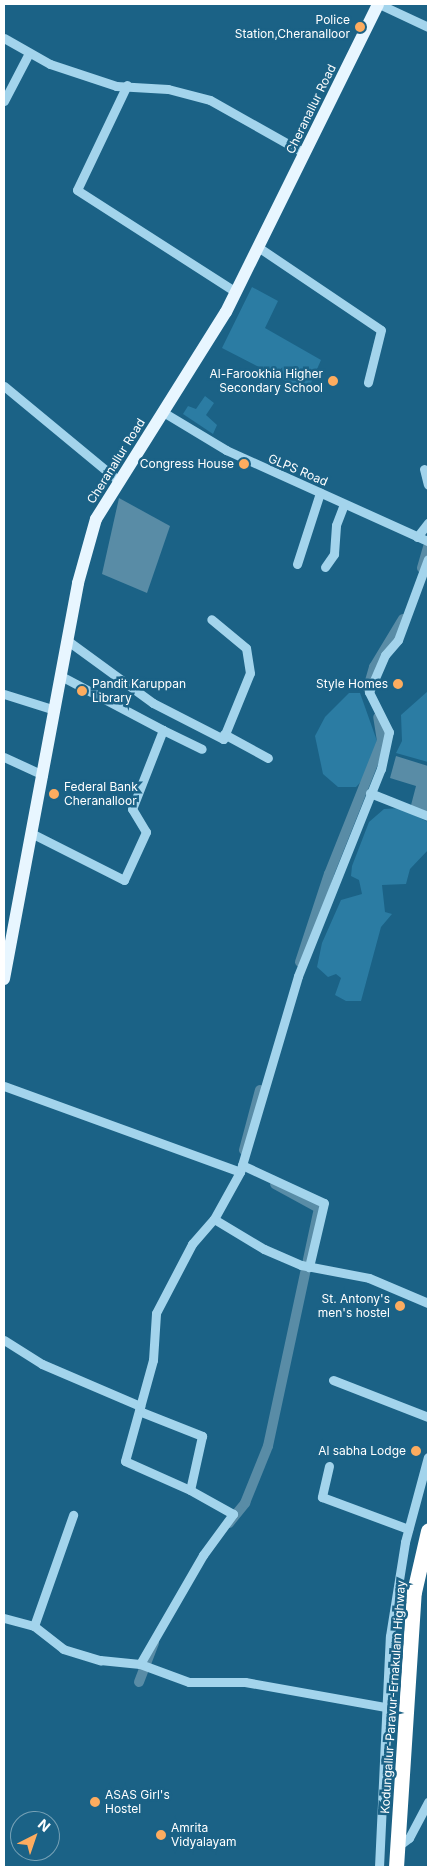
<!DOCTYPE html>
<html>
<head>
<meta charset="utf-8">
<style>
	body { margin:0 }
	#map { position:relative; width:432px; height:1871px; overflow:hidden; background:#1b6286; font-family:Inter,sans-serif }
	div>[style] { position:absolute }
	.green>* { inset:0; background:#2b7ca3 }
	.water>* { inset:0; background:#598ca6 }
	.canal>* { height:10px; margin:-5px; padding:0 5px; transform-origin:5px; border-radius:5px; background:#598ca6 }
	.minor>* { height:9px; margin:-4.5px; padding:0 4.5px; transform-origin:4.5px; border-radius:4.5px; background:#a3d4ec }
	.major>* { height:12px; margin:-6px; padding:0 6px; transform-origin:6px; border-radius:6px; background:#e8f6ff }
	.highway>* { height:15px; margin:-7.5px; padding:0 7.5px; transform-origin:7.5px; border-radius:7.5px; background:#fff }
	.dots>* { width:14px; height:14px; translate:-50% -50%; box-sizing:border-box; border:2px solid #1b6286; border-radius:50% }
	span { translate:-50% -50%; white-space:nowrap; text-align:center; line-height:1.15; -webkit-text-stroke:5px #1b6286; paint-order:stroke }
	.poi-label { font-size:12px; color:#fff }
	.right { translate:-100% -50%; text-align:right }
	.left { translate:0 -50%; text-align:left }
	.street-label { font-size:12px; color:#fff }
	.frame { position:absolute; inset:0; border:5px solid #fff; pointer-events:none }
	.north { position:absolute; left:10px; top:1811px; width:50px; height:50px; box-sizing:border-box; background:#1b6286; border:1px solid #76a1b6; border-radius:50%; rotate:41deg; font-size:14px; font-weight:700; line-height:20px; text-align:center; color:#fff }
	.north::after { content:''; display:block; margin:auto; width:18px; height:22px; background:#fdac5f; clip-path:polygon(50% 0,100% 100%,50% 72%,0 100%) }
</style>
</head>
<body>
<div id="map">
	<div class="green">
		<div style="clip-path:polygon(252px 287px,278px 301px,265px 328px,321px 360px,307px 392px,222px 348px)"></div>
		<div style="clip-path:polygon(205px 396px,214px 403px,206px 415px,217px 425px,213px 434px,183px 414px,188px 406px,196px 409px)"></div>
		<div style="clip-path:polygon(428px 691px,428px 762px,396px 753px,402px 741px,401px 715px)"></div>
		<div style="clip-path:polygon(349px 693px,360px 693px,377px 741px,371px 771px,356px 787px,338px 787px,323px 774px,315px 736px,325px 717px)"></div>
		<div style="clip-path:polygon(400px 808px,428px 822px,428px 850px,410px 869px,406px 884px,382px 885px,385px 912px,392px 914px,381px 927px,361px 1001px,346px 1001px,335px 995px,341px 978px,336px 974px,328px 977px,317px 967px,322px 943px,341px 900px,362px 894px,359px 880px,351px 876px,352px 866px,369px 822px,384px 809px)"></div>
	</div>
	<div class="water">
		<div style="clip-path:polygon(119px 498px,170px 526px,147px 593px,102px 574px)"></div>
		<div style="clip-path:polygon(396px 756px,428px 766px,428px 815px,410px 809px,416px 786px,390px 778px)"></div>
	</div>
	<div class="canal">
		<div style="left:422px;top:568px;width:22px;rotate:-74deg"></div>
		<div style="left:368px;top:688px;width:22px;rotate:-74deg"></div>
		<div style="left:374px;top:667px;width:56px;rotate:-58.9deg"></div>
		<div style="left:300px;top:962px;width:93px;rotate:-71.8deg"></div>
		<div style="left:329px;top:874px;width:143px;rotate:-68.3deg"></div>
		<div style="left:382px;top:741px;width:24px;rotate:-99deg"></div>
		<div style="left:244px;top:1150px;width:62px;rotate:-75.1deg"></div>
		<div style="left:229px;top:1523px;width:26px;rotate:-51deg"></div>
		<div style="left:245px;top:1503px;width:61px;rotate:-68deg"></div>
		<div style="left:268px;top:1446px;width:243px;rotate:-77.9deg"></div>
		<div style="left:319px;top:1208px;width:50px;rotate:-151.4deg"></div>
		<div style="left:139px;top:1682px;width:42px;rotate:-69deg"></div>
	</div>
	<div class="minor">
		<div style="left:379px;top:4px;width:54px;rotate:25.1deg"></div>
		<div style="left:4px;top:38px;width:53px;rotate:29.5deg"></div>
		<div style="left:50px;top:64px;width:70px;rotate:18.4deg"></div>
		<div style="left:116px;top:86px;width:52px;rotate:3.3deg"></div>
		<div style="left:168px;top:89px;width:43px;rotate:14.7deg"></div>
		<div style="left:210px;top:100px;width:108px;rotate:29.4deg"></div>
		<div style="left:127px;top:85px;width:116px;rotate:115.5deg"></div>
		<div style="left:77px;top:190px;width:189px;rotate:32.7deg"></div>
		<div style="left:4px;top:101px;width:54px;rotate:-62.5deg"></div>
		<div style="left:258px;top:247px;width:148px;rotate:34deg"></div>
		<div style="left:381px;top:330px;width:54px;rotate:104deg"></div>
		<div style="left:4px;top:386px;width:149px;rotate:39.6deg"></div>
		<div style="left:163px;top:412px;width:74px;rotate:31.1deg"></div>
		<div style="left:226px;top:450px;width:222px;rotate:24.3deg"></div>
		<div style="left:424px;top:469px;width:16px;rotate:76deg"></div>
		<div style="left:417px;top:537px;width:18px;rotate:-52deg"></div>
		<div style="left:297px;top:564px;width:75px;rotate:-72.1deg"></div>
		<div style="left:325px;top:567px;width:16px;rotate:-55deg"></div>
		<div style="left:334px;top:554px;width:29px;rotate:-86deg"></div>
		<div style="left:336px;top:525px;width:22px;rotate:-69deg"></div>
		<div style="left:68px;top:641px;width:105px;rotate:36.1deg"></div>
		<div style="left:153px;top:703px;width:79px;rotate:27.2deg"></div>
		<div style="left:223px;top:739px;width:71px;rotate:-67.8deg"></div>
		<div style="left:250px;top:673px;width:25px;rotate:-99deg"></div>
		<div style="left:246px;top:648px;width:45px;rotate:-140.4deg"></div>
		<div style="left:4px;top:694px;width:53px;rotate:17.4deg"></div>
		<div style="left:163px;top:730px;width:43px;rotate:26deg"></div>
		<div style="left:224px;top:734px;width:50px;rotate:28.6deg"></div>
		<div style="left:4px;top:757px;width:43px;rotate:24.8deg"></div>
		<div style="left:370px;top:793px;width:62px;rotate:21.6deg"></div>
		<div style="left:33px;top:834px;width:102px;rotate:26.8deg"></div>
		<div style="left:124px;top:880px;width:53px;rotate:-65.4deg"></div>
		<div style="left:146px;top:832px;width:27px;rotate:-121deg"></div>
		<div style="left:132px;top:809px;width:85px;rotate:-68.6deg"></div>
		<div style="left:163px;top:730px;width:115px;rotate:-152.1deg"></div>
		<div style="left:4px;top:1086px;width:251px;rotate:20deg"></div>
		<div style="left:242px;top:1165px;width:90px;rotate:24.9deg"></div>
		<div style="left:324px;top:1203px;width:66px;rotate:103.2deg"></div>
		<div style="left:214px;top:1219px;width:58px;rotate:31deg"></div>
		<div style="left:264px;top:1249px;width:40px;rotate:23.4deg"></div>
		<div style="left:301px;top:1265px;width:69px;rotate:10.8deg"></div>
		<div style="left:369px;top:1278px;width:64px;rotate:23deg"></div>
		<div style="left:4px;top:1340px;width:45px;rotate:32.3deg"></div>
		<div style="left:42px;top:1364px;width:107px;rotate:23.2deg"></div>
		<div style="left:333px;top:1380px;width:102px;rotate:21.3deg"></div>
		<div style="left:139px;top:1411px;width:68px;rotate:21.6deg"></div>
		<div style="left:202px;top:1436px;width:55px;rotate:102.5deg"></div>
		<div style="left:190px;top:1490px;width:71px;rotate:-156deg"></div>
		<div style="left:125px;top:1461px;width:105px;rotate:-74.5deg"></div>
		<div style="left:153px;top:1360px;width:47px;rotate:-86.3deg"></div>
		<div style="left:156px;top:1313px;width:78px;rotate:-62.4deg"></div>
		<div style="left:192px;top:1244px;width:33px;rotate:-49deg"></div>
		<div style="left:214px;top:1219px;width:54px;rotate:-61deg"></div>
		<div style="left:240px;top:1172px;width:204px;rotate:-73.5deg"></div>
		<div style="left:298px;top:976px;width:223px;rotate:-68.2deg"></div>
		<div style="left:381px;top:769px;width:38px;rotate:-78deg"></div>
		<div style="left:389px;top:732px;width:45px;rotate:-116.6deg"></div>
		<div style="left:369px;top:692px;width:40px;rotate:-66.6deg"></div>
		<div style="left:385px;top:655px;width:20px;rotate:-49deg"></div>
		<div style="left:398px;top:640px;width:86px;rotate:-69.7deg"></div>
		<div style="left:329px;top:1466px;width:32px;rotate:103deg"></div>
		<div style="left:322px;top:1497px;width:92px;rotate:20.4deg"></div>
		<div style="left:4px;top:1618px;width:31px;rotate:15deg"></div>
		<div style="left:34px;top:1626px;width:37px;rotate:38deg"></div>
		<div style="left:63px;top:1649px;width:39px;rotate:17deg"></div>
		<div style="left:100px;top:1660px;width:40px;rotate:5.7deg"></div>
		<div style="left:140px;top:1664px;width:52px;rotate:20.2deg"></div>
		<div style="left:189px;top:1682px;width:56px"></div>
		<div style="left:245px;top:1682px;width:143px;rotate:10.1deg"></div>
		<div style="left:34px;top:1626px;width:118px;rotate:-70.6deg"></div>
		<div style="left:140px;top:1664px;width:126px;rotate:-60deg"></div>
		<div style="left:203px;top:1555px;width:51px;rotate:-53.8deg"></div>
		<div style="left:233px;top:1514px;width:49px;rotate:-150.8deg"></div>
		<div style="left:397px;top:1847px;width:15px;rotate:-37deg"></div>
		<div style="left:409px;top:1838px;width:41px;rotate:-62.2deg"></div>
		<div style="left:379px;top:1867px;width:231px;rotate:-87.3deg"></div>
		<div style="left:390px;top:1636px;width:95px;rotate:-80.9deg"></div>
		<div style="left:405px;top:1542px;width:88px;rotate:-74.9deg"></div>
	</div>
	<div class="major">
		<div style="left:4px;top:979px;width:403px;rotate:-79.4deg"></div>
		<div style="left:78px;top:583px;width:66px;rotate:-74.3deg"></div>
		<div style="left:96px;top:519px;width:244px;rotate:-57.9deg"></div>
		<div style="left:226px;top:312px;width:343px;rotate:-63.7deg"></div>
	</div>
	<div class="highway">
		<div style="left:396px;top:1867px;width:276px;rotate:-86.3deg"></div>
		<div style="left:414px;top:1592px;width:63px;rotate:-77.1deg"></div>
	</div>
	<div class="dots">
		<div style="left:360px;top:27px;background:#fdac5f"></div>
		<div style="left:333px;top:381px;background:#fdac5f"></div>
		<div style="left:244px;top:464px;background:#fdac5f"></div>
		<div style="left:398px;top:684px;background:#fdac5f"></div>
		<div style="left:82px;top:691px;background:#fdac5f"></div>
		<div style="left:54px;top:794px;background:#fdac5f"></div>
		<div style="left:400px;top:1306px;background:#fdac5f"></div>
		<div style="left:416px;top:1451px;background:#fdac5f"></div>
		<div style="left:95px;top:1802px;background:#fdac5f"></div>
		<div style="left:161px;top:1835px;background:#fdac5f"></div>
	</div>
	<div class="poi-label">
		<span class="right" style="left:350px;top:27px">Police<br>Station,Cheranalloor</span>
		<span class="right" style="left:323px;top:381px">Al-Farookhia Higher<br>Secondary School</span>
		<span class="right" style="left:234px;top:464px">Congress House</span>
		<span class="left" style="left:92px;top:691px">Pandit Karuppan<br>Library</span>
		<span class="right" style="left:388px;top:684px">Style Homes</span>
		<span class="left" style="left:64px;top:794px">Federal Bank<br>Cheranalloor</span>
		<span class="right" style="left:390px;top:1306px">St. Antony's<br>men's hostel</span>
		<span class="right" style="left:406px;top:1451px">Al sabha Lodge</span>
		<span class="left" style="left:105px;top:1802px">ASAS Girl's<br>Hostel</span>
		<span class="left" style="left:171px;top:1835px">Amrita<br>Vidyalayam</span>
	</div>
	<div class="street-label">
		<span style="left:311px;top:109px;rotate:-64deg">Cheranallur Road</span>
		<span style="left:116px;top:461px;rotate:-58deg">Cheranallur Road</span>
		<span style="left:298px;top:470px;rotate:23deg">GLPS Road</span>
		<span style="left:393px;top:1697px;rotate:-86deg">Kodungallur-Paravur-Ernakulam Highway</span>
	</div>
	<div class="frame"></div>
	<div class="north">N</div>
</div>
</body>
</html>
